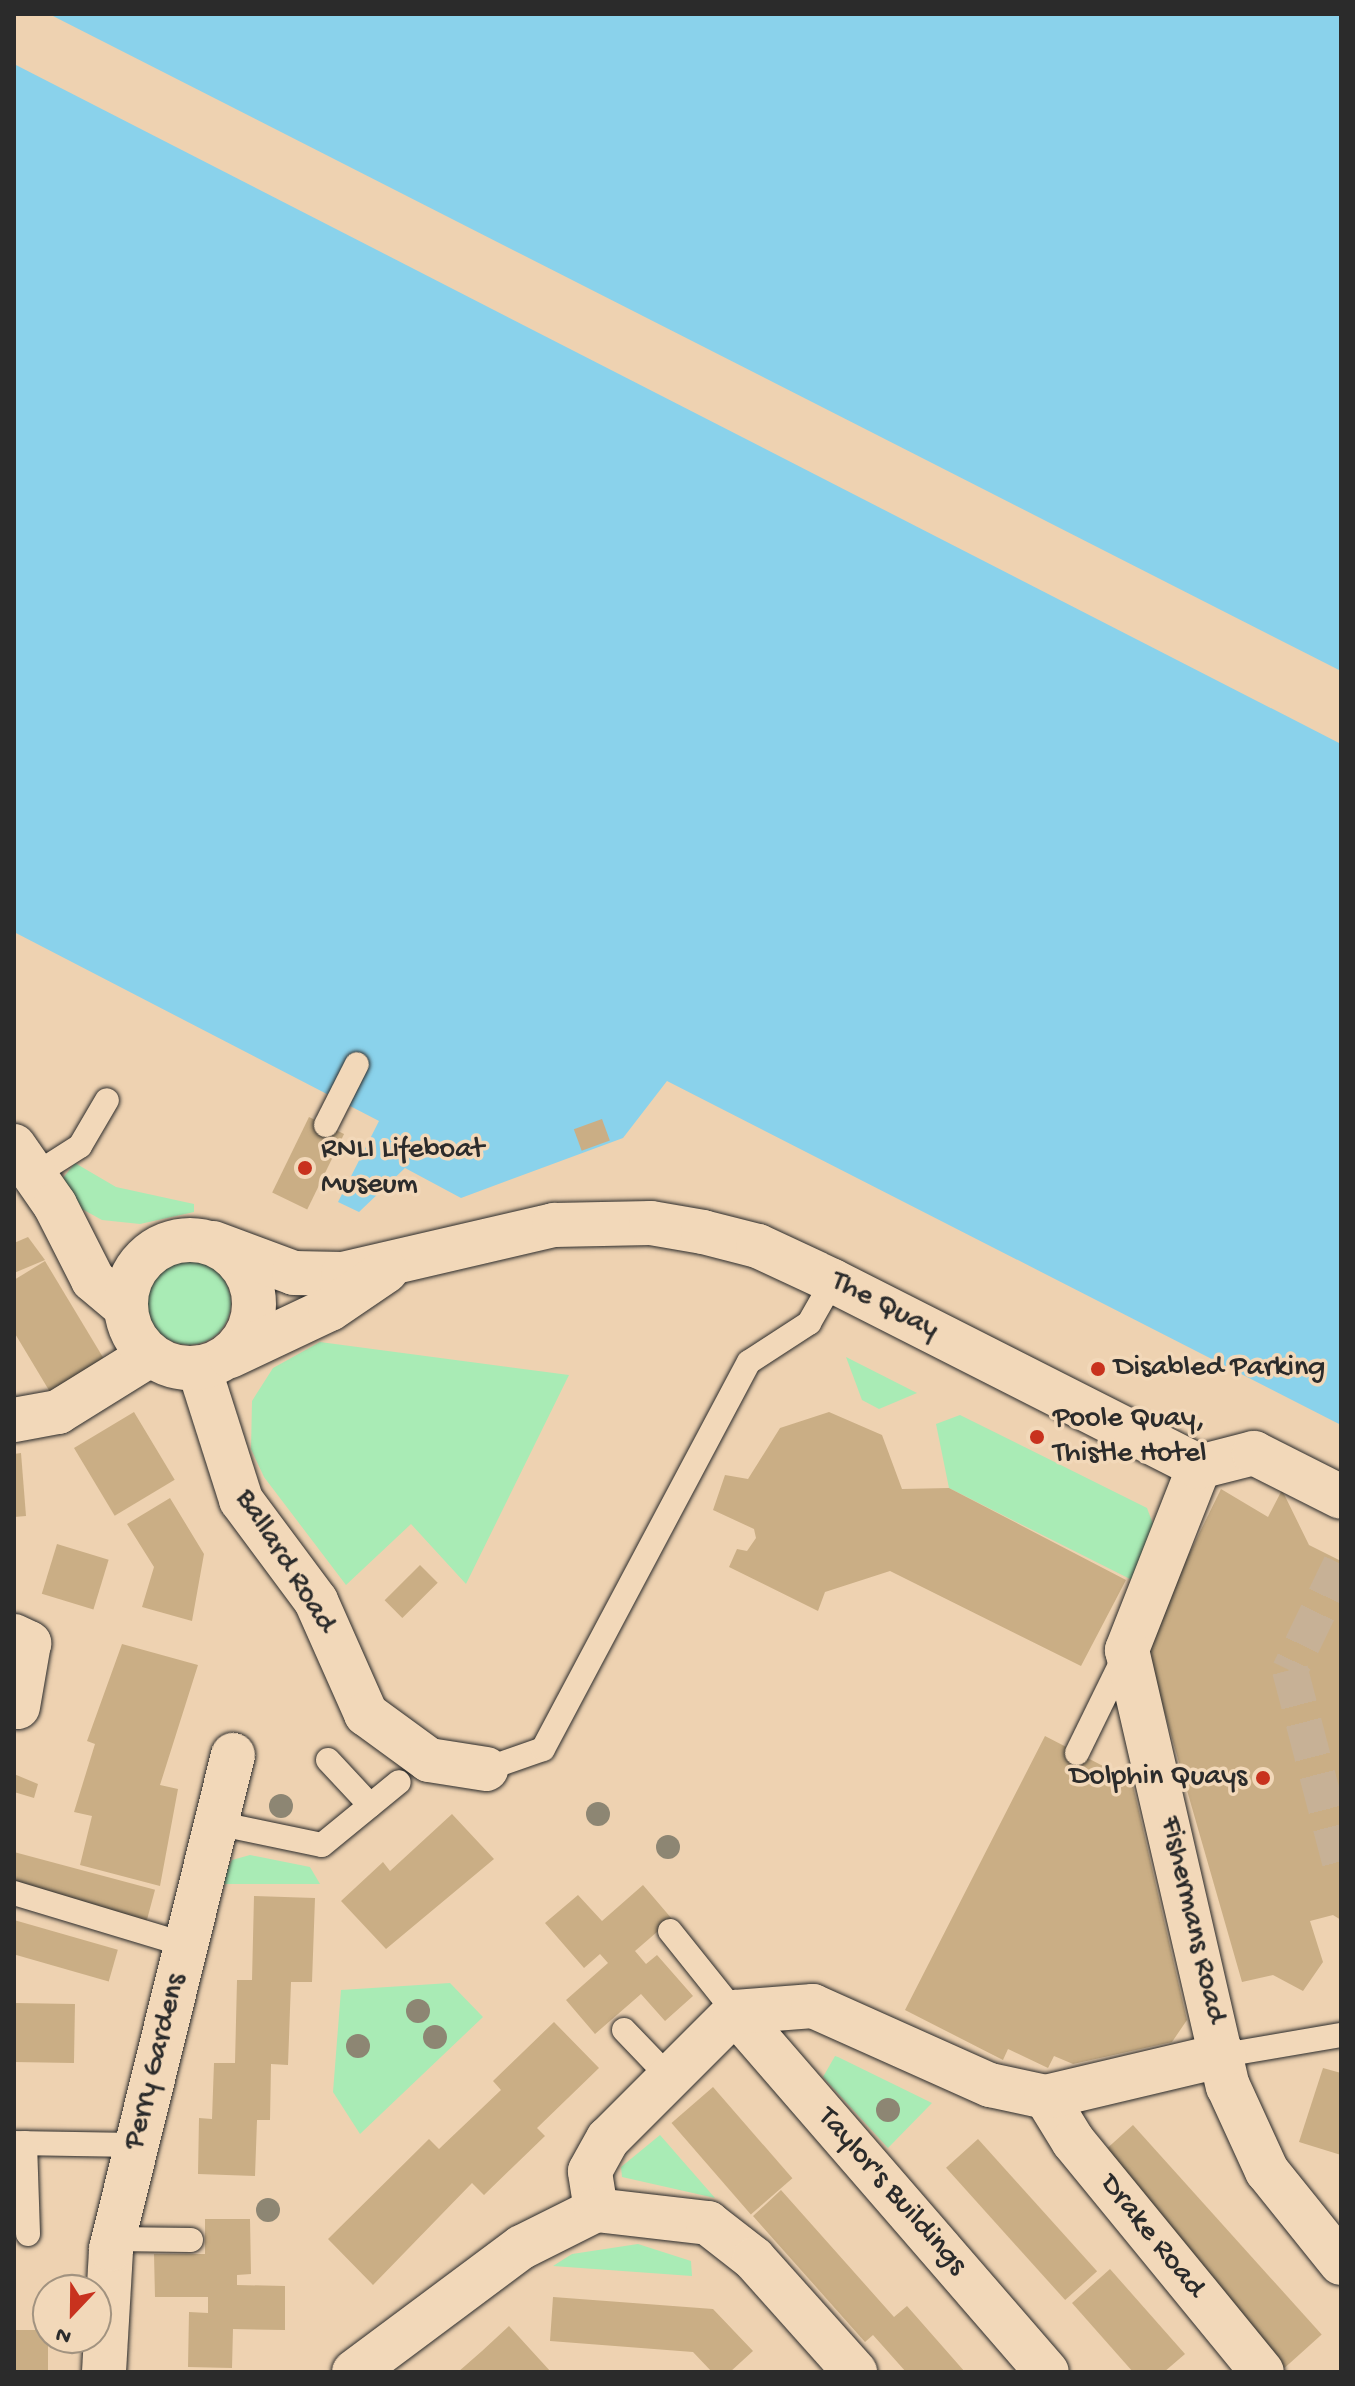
<!DOCTYPE html>
<html>
<head>
<meta charset="utf-8">
<style>
	body { margin:0 }
	#map { position:relative; width:1355px; height:2386px; overflow:hidden; background:#eed2b1; font-family:"Gochi Hand",sans-serif }
	div>[style] { position:absolute }
	.green>* { inset:0; background:#a9ebb5 }
	.round { border-radius:50% }
	.water>* { inset:0; background:#8ad2eb }
	.pier>* { inset:0; background:#eed2b1 }
	.building>* { inset:0; background:#caae85; transform-origin:0 0 }
	.pedestrian-tunnel>* { height:36px; margin-top:-18px; transform-origin:0; background:repeating-linear-gradient(90deg,#c7b196 0 36px,transparent 0 54px) }
	.roads { filter:drop-shadow(0 0 2px #2b2b2b) drop-shadow(0 0 2px #2b2b2b) }
	.service>* { height:24px; margin:-12px; padding:0 12px; transform-origin:12px; border-radius:12px; background:#f2d8b9 }
	.minor>* { height:44px; margin:-22px; padding:0 22px; transform-origin:22px; border-radius:22px; background:#f2d8b9 }
	.tertiary>* { height:44px; margin:-22px; padding:0 22px; transform-origin:22px; border-radius:22px; background:#f2d8b9 }
	.tertiary>.ring { margin:-22px; padding:0; box-sizing:content-box; background:none; border:44px solid #f2d8b9; border-radius:50% }
	.trees>* { width:24px; height:24px; margin:-12px; border-radius:50%; background:#8d8673 }
	.dots>* { width:22px; height:22px; translate:-50% -50%; box-sizing:border-box; border:4px solid #f2d8b9; border-radius:50% }
	span { translate:-50% -50%; white-space:nowrap; text-align:center; line-height:1.15; -webkit-text-stroke:7px #f2d8b9; paint-order:stroke }
	.poi-label { font-size:30px; color:#2b2b2b }
	.left { translate:0 -50%; text-align:left }
	.right { translate:-100% -50%; text-align:right }
	.street-label { font-size:30px; color:#2b2b2b }
	.frame { position:absolute; inset:0; border:16px solid #2b2b2b; pointer-events:none }
	.north { position:absolute; left:32px; top:2274px; width:80px; height:80px; box-sizing:border-box; background:#f2d8b9; border:2px solid #a29380; border-radius:50%; rotate:202deg; font-size:22px; font-weight:700; line-height:32px; text-align:center; color:#2b2b2b }
	.north::after { content:''; display:block; margin:auto; width:28px; height:36px; background:#c8321e; clip-path:polygon(50% 0,100% 100%,50% 72%,0 100%) }
</style>
</head>
<body>
<div id="map">
	<div class="green">
		<div style="clip-path:polygon(75px 1163px,116px 1187px,194px 1204px,194px 1212px,140px 1224px,102px 1220px,82px 1209px,63px 1178px)"></div>
		<div class="round" style="left:147px;top:1261px;width:84px;height:84px"></div>
		<div style="clip-path:polygon(320px 1342px,569px 1375px,466px 1584px,411px 1524px,346px 1585px,264px 1477px,251px 1449px,252px 1401px,273px 1368px)"></div>
		<div style="clip-path:polygon(846px 1357px,917px 1393px,879px 1409px,862px 1400px)"></div>
		<div style="clip-path:polygon(960px 1415px,1147px 1508px,1158px 1537px,1136px 1582px,949px 1488px,936px 1424px)"></div>
		<div style="clip-path:polygon(250px 1855px,310px 1867px,320px 1884px,220px 1884px,232px 1860px)"></div>
		<div style="clip-path:polygon(450px 1983px,483px 2017px,360px 2134px,333px 2092px,341px 1990px)"></div>
		<div style="clip-path:polygon(835px 2056px,838px 2057px,932px 2103px,888px 2148px,823px 2077px)"></div>
		<div style="clip-path:polygon(660px 2135px,715px 2198px,622px 2177px,621px 2167px)"></div>
		<div style="clip-path:polygon(638px 2244px,691px 2261px,692px 2276px,553px 2266px,572px 2254px)"></div>
	</div>
	<div class="water">
		<div style="clip-path:polygon(14px 14px,1341px 14px,1341px 1425px,667px 1081px,623px 1138px,461px 1198px,405px 1168px,359px 1212px,338px 1202px,379px 1121px,14px 932px)"></div>
	</div>
	<div class="pier">
		<div style="clip-path:polygon(14px 14px,49px 14px,1341px 671px,1341px 744px,14px 64px)"></div>
	</div>
	<div class="building">
		<div style="left:309px;top:1117px;width:39px;height:84px;rotate:26deg"></div>
		<div style="left:602px;top:1119px;width:23px;height:30px;rotate:70deg"></div>
		<div style="clip-path:polygon(28px 1237px,45px 1260px,14px 1273px,14px 1243px)"></div>
		<div style="clip-path:polygon(45px 1261px,104px 1359px,50px 1392px,14px 1332px,14px 1280px)"></div>
		<div style="left:134px;top:1412px;width:79px;height:70px;rotate:59deg"></div>
		<div style="clip-path:polygon(829px 1412px,882px 1435px,902px 1489px,949px 1488px,1126px 1580px,1081px 1666px,890px 1571px,825px 1592px,818px 1611px,729px 1567px,737px 1549px,747px 1551px,756px 1538px,754px 1529px,713px 1510px,725px 1475px,748px 1479px,780px 1428px)"></div>
		<div style="clip-path:polygon(21px 1453px,26px 1516px,14px 1517px,14px 1454px)"></div>
		<div style="clip-path:polygon(1221px 1489px,1268px 1517px,1282px 1490px,1309px 1545px,1341px 1561px,1341px 1920px,1333px 1915px,1310px 1921px,1323px 1962px,1303px 1991px,1273px 1975px,1242px 1982px,1145px 1644px)"></div>
		<div style="clip-path:polygon(170px 1498px,204px 1554px,192px 1621px,142px 1607px,154px 1567px,127px 1524px)"></div>
		<div style="left:57px;top:1544px;width:54px;height:52px;rotate:17deg"></div>
		<div style="left:420px;top:1565px;width:25px;height:50px;rotate:45deg"></div>
		<div style="clip-path:polygon(122px 1644px,198px 1665px,160px 1785px,178px 1789px,160px 1886px,80px 1865px,92px 1816px,74px 1812px,95px 1744px,87px 1741px)"></div>
		<div style="clip-path:polygon(1045px 1736px,1132px 1781px,1187px 2020px,1172px 2042px,1073px 2064px,1054px 2056px,1048px 2068px,1008px 2049px,1003px 2060px,905px 2010px)"></div>
		<div style="clip-path:polygon(14px 1774px,38px 1784px,34px 1798px,14px 1792px)"></div>
		<div style="clip-path:polygon(452px 1814px,494px 1859px,386px 1949px,341px 1901px,383px 1862px,390px 1871px)"></div>
		<div style="left:14px;top:1852px;width:146px;height:35px;rotate:15deg"></div>
		<div style="clip-path:polygon(643px 1885px,672px 1919px,635px 1951px,646px 1964px,657px 1955px,693px 1996px,665px 2021px,641px 1994px,595px 2034px,566px 2000px,608px 1963px,600px 1954px,584px 1968px,545px 1923px,578px 1895px,602px 1921px)"></div>
		<div style="clip-path:polygon(254px 1896px,315px 1898px,312px 1982px,291px 1982px,288px 2065px,271px 2064px,270px 2120px,257px 2120px,255px 2176px,198px 2174px,199px 2118px,212px 2119px,214px 2063px,235px 2063px,237px 1980px,252px 1980px)"></div>
		<div style="left:14px;top:1920px;width:108px;height:33px;rotate:16deg"></div>
		<div style="left:14px;top:2003px;width:61px;height:59px;rotate:1deg"></div>
		<div style="clip-path:polygon(554px 2022px,599px 2068px,537px 2128px,545px 2136px,484px 2195px,472px 2183px,373px 2285px,328px 2239px,429px 2139px,439px 2149px,501px 2090px,493px 2081px)"></div>
		<div style="clip-path:polygon(1323px 2068px,1341px 2073px,1341px 2155px,1299px 2142px)"></div>
		<div style="left:713px;top:2087px;width:121px;height:55px;rotate:49deg"></div>
		<div style="left:1133px;top:2125px;width:282px;height:52px;rotate:48deg"></div>
		<div style="left:978px;top:2139px;width:178px;height:43px;rotate:48deg"></div>
		<div style="clip-path:polygon(781px 2190px,894px 2317px,907px 2306px,965px 2372px,906px 2372px,873px 2335px,865px 2342px,753px 2216px)"></div>
		<div style="clip-path:polygon(205px 2219px,250px 2219px,251px 2274px,237px 2275px,237px 2285px,285px 2286px,285px 2330px,233px 2329px,232px 2368px,188px 2367px,189px 2312px,208px 2313px,208px 2297px,155px 2297px,154px 2254px,205px 2254px)"></div>
		<div style="clip-path:polygon(1110px 2269px,1185px 2354px,1164px 2372px,1133px 2372px,1072px 2303px)"></div>
		<div style="clip-path:polygon(553px 2297px,713px 2309px,753px 2351px,730px 2372px,712px 2372px,693px 2352px,550px 2341px)"></div>
		<div style="clip-path:polygon(509px 2326px,551px 2372px,458px 2372px,482px 2351px)"></div>
		<div style="left:14px;top:2330px;width:34px;height:42px"></div>
	</div>
	<div class="pedestrian-tunnel">
		<div style="left:1341px;top:1564px;width:118px;rotate:115.7deg"></div>
		<div style="left:1290px;top:1670px;width:203px;rotate:75.4deg"></div>
	</div>
	<div class="roads">
		<div class="service">
			<div style="left:326px;top:1125px;width:68px;rotate:-63.1deg"></div>
			<div style="left:36px;top:1174px;width:52px;rotate:-32.5deg"></div>
			<div style="left:80px;top:1146px;width:53px;rotate:-59.6deg"></div>
			<div style="left:1077px;top:1753px;width:111px;rotate:-63.9deg"></div>
			<div style="left:328px;top:1760px;width:62px;rotate:47deg"></div>
			<div style="left:486px;top:1769px;width:60px;rotate:-19.3deg"></div>
			<div style="left:543px;top:1749px;width:438px;rotate:-62deg"></div>
			<div style="left:749px;top:1362px;width:72px;rotate:-33deg"></div>
			<div style="left:809px;top:1323px;width:48px;rotate:-60.3deg"></div>
			<div style="left:216px;top:1823px;width:108px;rotate:11.7deg"></div>
			<div style="left:322px;top:1845px;width:99px;rotate:-39.3deg"></div>
			<div style="left:14px;top:1893px;width:180px;rotate:16.8deg"></div>
			<div style="left:670px;top:1931px;width:104px;rotate:51.3deg"></div>
			<div style="left:624px;top:2030px;width:66px;rotate:46.2deg"></div>
			<div style="left:1224px;top:2055px;width:119px;rotate:-9.7deg"></div>
			<div style="left:14px;top:2143px;width:122px;rotate:0.9deg"></div>
			<div style="left:25px;top:2143px;width:91px;rotate:88.1deg"></div>
			<div style="left:113px;top:2239px;width:78px;rotate:0.7deg"></div>
		</div>
		<div class="minor">
			<div style="left:199px;top:1368px;width:139px;rotate:72.3deg"></div>
			<div style="left:241px;top:1500px;width:126px;rotate:53.4deg"></div>
			<div style="left:316px;top:1601px;width:124px;rotate:66.1deg"></div>
			<div style="left:366px;top:1714px;width:78px;rotate:36.1deg"></div>
			<div style="left:429px;top:1760px;width:58px;rotate:9deg"></div>
			<div style="left:14px;top:1420px;width:45px;rotate:-10.3deg"></div>
			<div style="left:58px;top:1412px;width:108px;rotate:-31.8deg"></div>
			<div style="left:1199px;top:1467px;width:197px;rotate:111.5deg"></div>
			<div style="left:1127px;top:1650px;width:448px;rotate:77deg"></div>
			<div style="left:1228px;top:2086px;width:94px;rotate:65.4deg"></div>
			<div style="left:1267px;top:2171px;width:118px;rotate:51.2deg"></div>
			<div style="left:14px;top:1636px;width:17px;rotate:25deg"></div>
			<div style="left:29px;top:1643px;width:65px;rotate:99.8deg"></div>
			<div style="left:735px;top:2012px;width:476px;rotate:49.1deg"></div>
			<div style="left:1046px;top:2097px;width:52px;rotate:58.5deg"></div>
			<div style="left:1073px;top:2141px;width:298px;rotate:50.7deg"></div>
			<div style="left:596px;top:2210px;width:39px;rotate:-99deg"></div>
			<div style="left:590px;top:2171px;width:37px;rotate:-61deg"></div>
			<div style="left:608px;top:2139px;width:180px;rotate:-45deg"></div>
			<div style="left:735px;top:2012px;width:78px;rotate:-4.4deg"></div>
			<div style="left:813px;top:2006px;width:194px;rotate:24.1deg"></div>
			<div style="left:990px;top:2085px;width:57px;rotate:12.1deg"></div>
			<div style="left:1046px;top:2097px;width:183px;rotate:-13.3deg"></div>
			<div style="left:104px;top:2372px;width:123px;rotate:-86.7deg"></div>
			<div style="left:111px;top:2249px;width:509px;rotate:-76.13deg"></div>
			<div style="left:354px;top:2372px;width:209px;rotate:-36.7deg"></div>
			<div style="left:522px;top:2247px;width:83px;rotate:-26.6deg"></div>
			<div style="left:596px;top:2210px;width:113px;rotate:6.6deg"></div>
			<div style="left:708px;top:2223px;width:58px;rotate:38deg"></div>
			<div style="left:754px;top:2259px;width:152px;rotate:48.2deg"></div>
		</div>
		<div class="tertiary">
			<div style="left:14px;top:1146px;width:72px;rotate:55.2deg"></div>
			<div style="left:55px;top:1205px;width:84px;rotate:63.1deg"></div>
			<div style="left:93px;top:1280px;width:40px;rotate:40deg"></div>
			<div class="ring" style="left:126px;top:1240px;width:84px;height:84px"></div>
			<div style="left:213px;top:1243px;width:86px;rotate:20.3deg"></div>
			<div style="left:294px;top:1273px;width:49px;rotate:1.2deg"></div>
			<div style="left:343px;top:1274px;width:217px;rotate:-13.1deg"></div>
			<div style="left:554px;top:1225px;width:97px;rotate:-1.2deg"></div>
			<div style="left:651px;top:1223px;width:53px;rotate:9.8deg"></div>
			<div style="left:703px;top:1232px;width:57px;rotate:14.3deg"></div>
			<div style="left:758px;top:1246px;width:83px;rotate:25deg"></div>
			<div style="left:833px;top:1281px;width:411px;rotate:26.9deg"></div>
			<div style="left:1199px;top:1467px;width:57px;rotate:-14.3deg"></div>
			<div style="left:1254px;top:1453px;width:97px;rotate:26.8deg"></div>
			<div style="left:230px;top:1356px;width:110px;rotate:-25.2deg"></div>
			<div style="left:330px;top:1309px;width:68px;rotate:-34.2deg"></div>
		</div>
	</div>
	<div class="trees">
		<div style="left:281px;top:1806px"></div>
		<div style="left:598px;top:1814px"></div>
		<div style="left:668px;top:1847px"></div>
		<div style="left:418px;top:2011px"></div>
		<div style="left:435px;top:2037px"></div>
		<div style="left:358px;top:2046px"></div>
		<div style="left:888px;top:2110px"></div>
		<div style="left:268px;top:2210px"></div>
	</div>
	<div class="dots">
		<div style="left:305px;top:1168px;background:#c8321e"></div>
		<div style="left:1098px;top:1369px;background:#c8321e"></div>
		<div style="left:1037px;top:1437px;background:#c8321e"></div>
		<div style="left:1263px;top:1778px;background:#c8321e"></div>
	</div>
	<div class="poi-label">
		<span class="left" style="left:321px;top:1168px">RNLI Lifeboat<br>Museum</span>
		<span class="left" style="left:1114px;top:1369px">Disabled Parking</span>
		<span class="left" style="left:1053px;top:1437px">Poole Quay,<br>Thistle Hotel</span>
		<span class="right" style="left:1247px;top:1778px">Dolphin Quays</span>
	</div>
	<div class="street-label">
		<span style="left:884px;top:1307px;rotate:27deg">The Quay</span>
		<span style="left:284px;top:1562px;rotate:58deg">Ballard Road</span>
		<span style="left:1191px;top:1920px;rotate:77deg">Fishermans Road</span>
		<span style="left:157px;top:2062px;rotate:-76deg">Perry Gardens</span>
		<span style="left:891px;top:2192px;rotate:49deg">Taylor's Buildings</span>
		<span style="left:1151px;top:2237px;rotate:51deg">Drake Road</span>
	</div>
	<div class="frame"></div>
	<div class="north">N</div>
</div>
</body>
</html>
